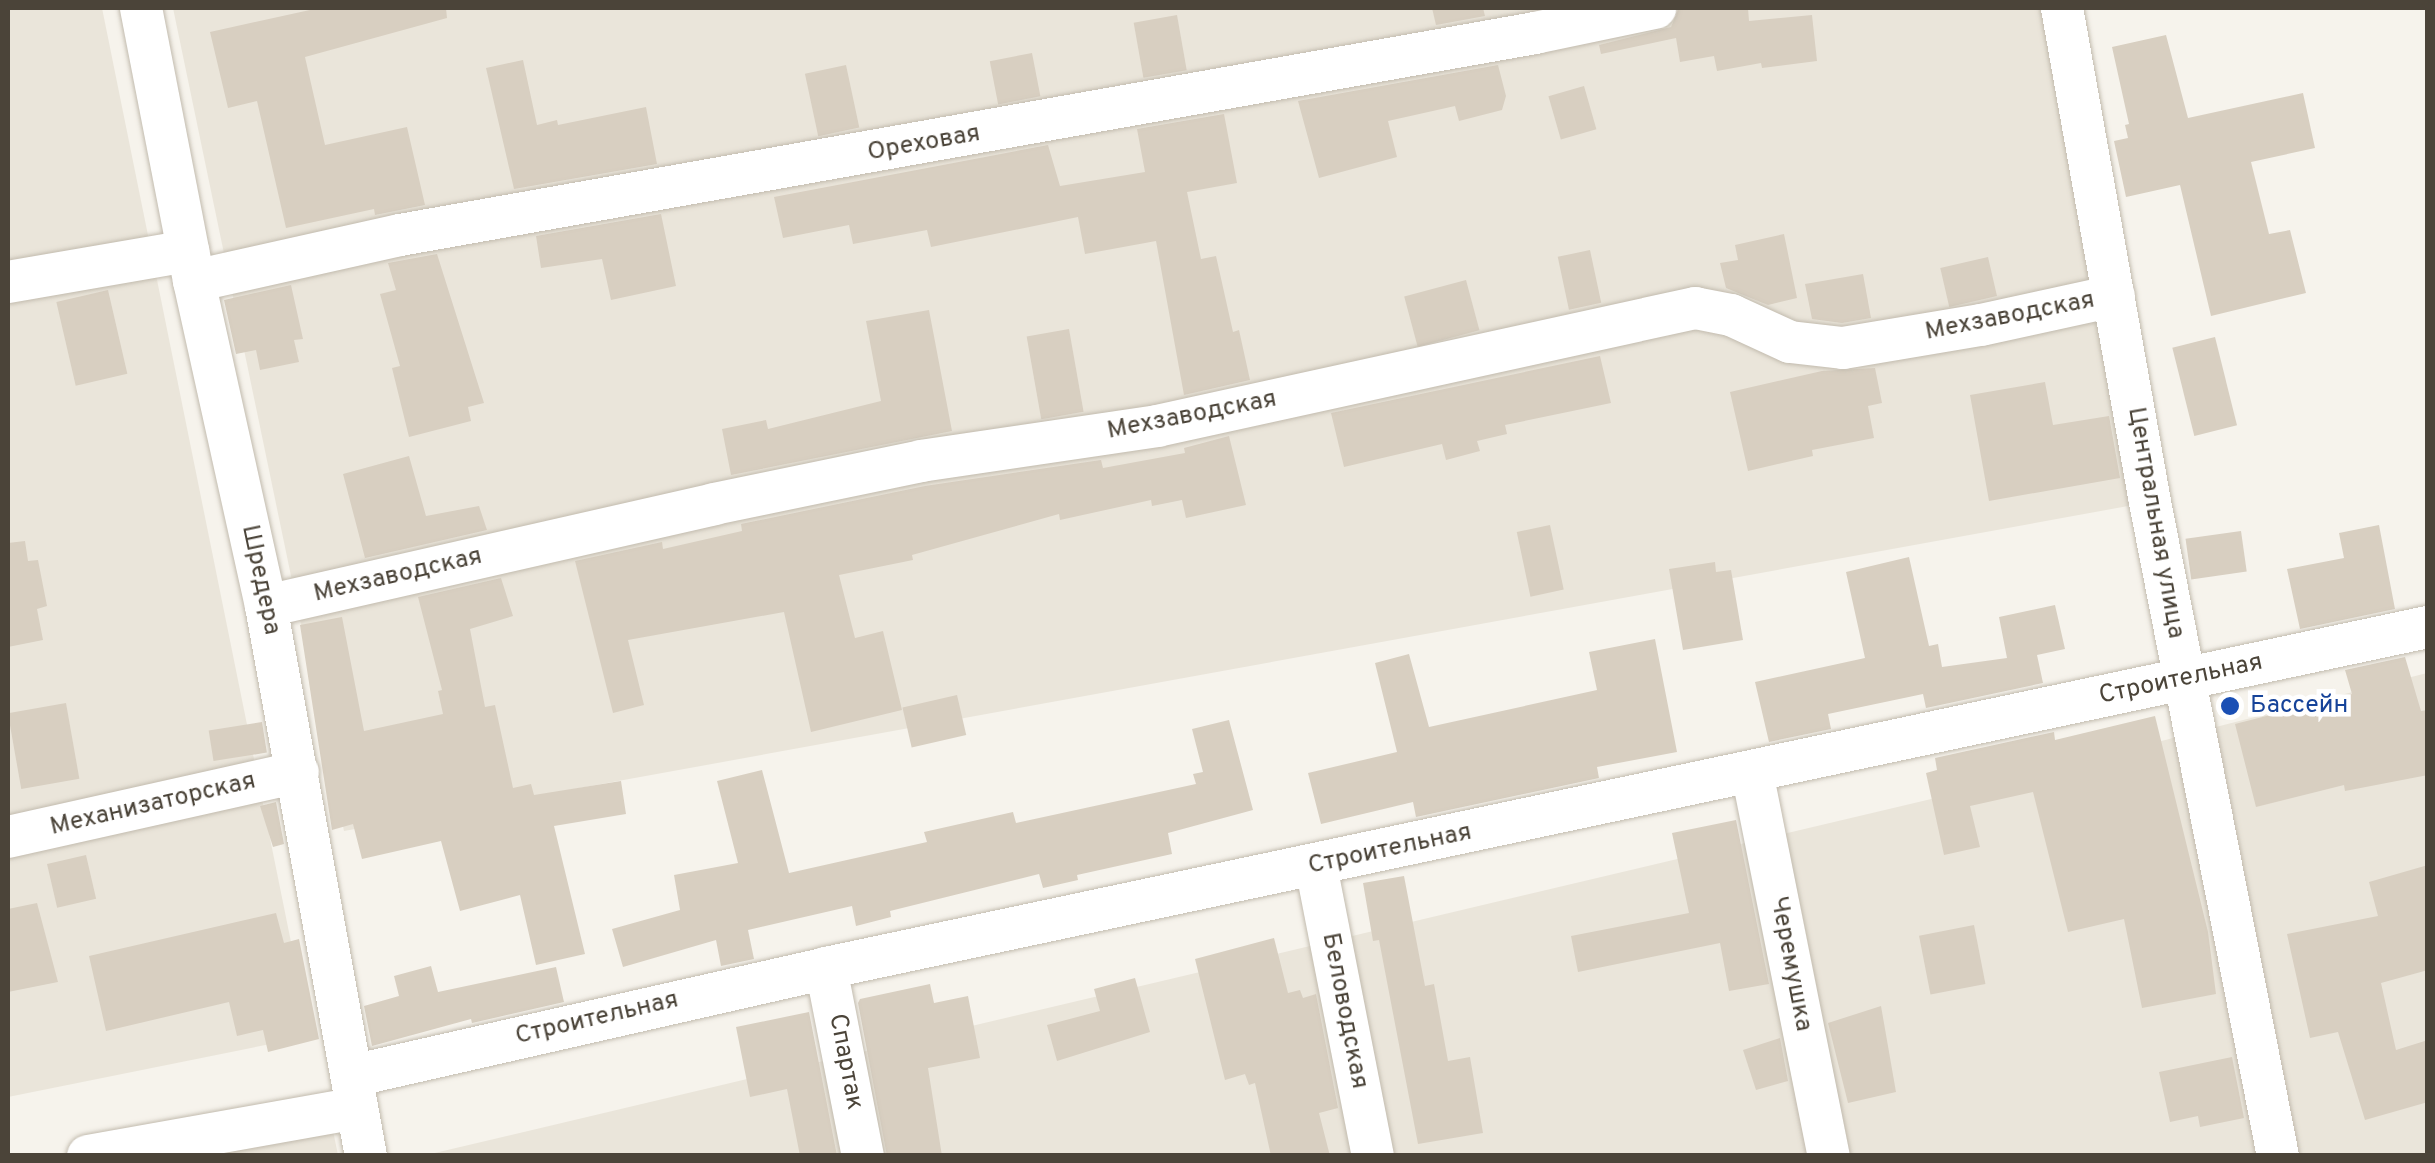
<!DOCTYPE html>
<html>
<head>
<meta charset="utf-8">
<style>
	body { margin:0 }
	#map { position:relative; width:2435px; height:1163px; overflow:hidden; background:#f6f3ec; font-family:Overpass,sans-serif }
	div>[style] { position:absolute }
	.residential>* { inset:0; background:#eae5da }
	.building>* { inset:0; background:#d8cfc1; transform-origin:0 0 }
	.roads { filter:drop-shadow(0 0 2px #c2bbae) drop-shadow(0 0 2px #c2bbae) }
	.minor>* { height:42px; margin:-21px; padding:0 21px; transform-origin:21px; border-radius:21px; background:#fff }
	.dots>* { width:28px; height:28px; translate:-50% -50%; box-sizing:border-box; border:5px solid #fff; border-radius:50% }
	span { translate:-50% -50%; white-space:nowrap; text-align:center; line-height:1.15; -webkit-text-stroke:9px #fff; paint-order:stroke }
	.street-label { font-size:25px; color:#4b4439 }
	.transit-label { font-size:25px; color:#164399 }
	.left { translate:0 -50%; text-align:left }
	.frame { position:absolute; inset:0; border:10px solid #4b4439; pointer-events:none }
</style>
</head>
<body>
<div id="map">
	<div class="residential">
		<div style="clip-path:polygon(8px 8px,102px 8px,310px 1036px,8px 1097px)"></div>
		<div style="clip-path:polygon(173px 8px,2062px 8px,2150px 502px,344px 831px)"></div>
		<div style="clip-path:polygon(2427px 673px,2427px 1155px,422px 1156px,1982px 787px)"></div>
		<div style="clip-path:polygon(326px 1097px,338px 1155px,66px 1156px)"></div>
	</div>
	<div class="building">
		<div style="clip-path:polygon(319px 8px,446px 8px,447px 18px,305px 57px,325px 145px,407px 127px,425px 205px,375px 215px,374px 209px,286px 228px,257px 101px,228px 108px,210px 32px)"></div>
		<div style="clip-path:polygon(1432px 8px,1483px 8px,1485px 16px,1436px 25px)"></div>
		<div style="clip-path:polygon(1679px 8px,1748px 8px,1749px 21px,1812px 15px,1817px 61px,1762px 68px,1761px 63px,1717px 71px,1714px 56px,1680px 62px,1676px 38px,1601px 54px,1599px 45px,1671px 27px)"></div>
		<div style="left:1177px;top:15px;width:56px;height:44px;rotate:80deg"></div>
		<div style="clip-path:polygon(2166px 35px,2188px 118px,2303px 93px,2315px 148px,2251px 162px,2269px 234px,2290px 230px,2306px 293px,2211px 316px,2180px 185px,2126px 197px,2114px 141px,2128px 138px,2125px 125px,2129px 124px,2112px 47px)"></div>
		<div style="left:1032px;top:53px;width:44px;height:43px;rotate:79deg"></div>
		<div style="clip-path:polygon(523px 60px,537px 125px,557px 120px,558px 125px,646px 107px,657px 164px,514px 189px,486px 68px)"></div>
		<div style="left:846px;top:65px;width:64px;height:42px;rotate:78deg"></div>
		<div style="clip-path:polygon(1498px 65px,1506px 96px,1502px 110px,1459px 121px,1455px 106px,1388px 121px,1397px 157px,1319px 178px,1298px 101px)"></div>
		<div style="left:1584px;top:86px;width:45px;height:37px;rotate:74deg"></div>
		<div style="clip-path:polygon(1224px 114px,1237px 183px,1187px 192px,1201px 259px,1216px 256px,1233px 332px,1239px 330px,1250px 380px,1184px 395px,1156px 241px,1085px 254px,1078px 217px,931px 247px,927px 230px,853px 244px,849px 225px,783px 238px,774px 197px,1048px 145px,1060px 186px,1145px 172px,1137px 129px)"></div>
		<div style="clip-path:polygon(661px 214px,676px 286px,611px 300px,602px 259px,541px 268px,536px 236px)"></div>
		<div style="clip-path:polygon(1784px 234px,1797px 298px,1768px 305px,1726px 288px,1720px 263px,1738px 260px,1735px 245px)"></div>
		<div style="left:1590px;top:250px;width:54px;height:33px;rotate:78deg"></div>
		<div style="clip-path:polygon(437px 254px,484px 403px,468px 407px,471px 421px,409px 437px,392px 368px,400px 366px,380px 294px,396px 290px,388px 263px)"></div>
		<div style="left:1988px;top:257px;width:40px;height:49px;rotate:77deg"></div>
		<div style="clip-path:polygon(1863px 274px,1871px 318px,1842px 323px,1812px 319px,1805px 284px)"></div>
		<div style="left:1466px;top:280px;width:52px;height:64px;rotate:75deg"></div>
		<div style="clip-path:polygon(291px 285px,303px 339px,294px 340px,299px 362px,260px 370px,256px 350px,236px 354px,224px 300px)"></div>
		<div style="left:108px;top:290px;width:86px;height:53px;rotate:77deg"></div>
		<div style="clip-path:polygon(929px 310px,952px 431px,731px 475px,722px 429px,766px 420px,768px 429px,881px 401px,866px 321px)"></div>
		<div style="left:1069px;top:329px;width:84px;height:43px;rotate:80deg"></div>
		<div style="left:2215px;top:337px;width:91px;height:44px;rotate:76deg"></div>
		<div style="clip-path:polygon(1600px 356px,1611px 403px,1505px 425px,1507px 434px,1477px 441px,1480px 451px,1446px 460px,1442px 444px,1344px 467px,1331px 413px)"></div>
		<div style="clip-path:polygon(1875px 368px,1882px 403px,1868px 406px,1874px 438px,1812px 450px,1813px 456px,1748px 471px,1730px 392px,1822px 371px)"></div>
		<div style="clip-path:polygon(2045px 382px,2053px 425px,2109px 416px,2120px 478px,1989px 501px,1970px 395px)"></div>
		<div style="clip-path:polygon(1229px 436px,1246px 505px,1186px 518px,1182px 500px,1152px 506px,1151px 500px,1060px 520px,1059px 514px,912px 555px,913px 560px,839px 575px,855px 638px,883px 631px,902px 710px,811px 732px,784px 612px,628px 640px,644px 705px,613px 713px,575px 561px,662px 542px,663px 549px,742px 531px,741px 524px,925px 486px,1101px 460px,1103px 468px,1185px 453px,1184px 448px)"></div>
		<div style="clip-path:polygon(409px 456px,426px 516px,479px 506px,487px 530px,365px 558px,343px 474px)"></div>
		<div style="left:1550px;top:525px;width:66px;height:34px;rotate:78deg"></div>
		<div style="clip-path:polygon(2379px 525px,2395px 609px,2300px 629px,2287px 569px,2344px 558px,2339px 533px)"></div>
		<div style="left:2241px;top:531px;width:41px;height:56px;rotate:82deg"></div>
		<div style="clip-path:polygon(25px 541px,28px 561px,38px 560px,47px 606px,37px 609px,43px 640px,8px 647px,8px 543px)"></div>
		<div style="clip-path:polygon(1909px 557px,1929px 646px,1938px 644px,1942px 667px,2007px 658px,1999px 617px,2055px 605px,2065px 649px,2037px 655px,2043px 683px,1926px 708px,1923px 694px,1828px 714px,1831px 729px,1769px 742px,1755px 682px,1865px 658px,1846px 572px)"></div>
		<div style="clip-path:polygon(1715px 562px,1716px 572px,1731px 570px,1743px 640px,1683px 650px,1669px 569px)"></div>
		<div style="clip-path:polygon(501px 578px,513px 616px,470px 629px,485px 707px,495px 705px,513px 788px,531px 784px,534px 795px,621px 781px,626px 814px,554px 826px,585px 954px,536px 965px,520px 895px,460px 911px,441px 841px,362px 859px,353px 824px,332px 830px,300px 625px,342px 617px,364px 731px,443px 714px,438px 691px,442px 690px,418px 597px)"></div>
		<div style="clip-path:polygon(1655px 639px,1677px 752px,1597px 767px,1599px 778px,1416px 817px,1413px 802px,1321px 824px,1308px 773px,1397px 752px,1375px 663px,1409px 654px,1429px 727px,1597px 690px,1589px 652px)"></div>
		<div style="clip-path:polygon(2405px 657px,2421px 711px,2428px 710px,2428px 775px,2345px 791px,2344px 785px,2256px 807px,2235px 724px,2352px 694px,2345px 670px)"></div>
		<div style="left:957px;top:695px;width:41px;height:56px;rotate:77deg"></div>
		<div style="left:66px;top:703px;width:77px;height:59px;rotate:80deg"></div>
		<div style="clip-path:polygon(2155px 716px,2208px 932px,2216px 994px,2142px 1008px,2124px 919px,2068px 932px,2033px 792px,1970px 806px,1980px 847px,1944px 855px,1926px 773px,1937px 770px,1935px 758px,2054px 732px,2055px 740px)"></div>
		<div style="clip-path:polygon(1229px 720px,1253px 810px,1168px 833px,1172px 854px,1077px 875px,1078px 880px,1043px 888px,1039px 874px,890px 911px,891px 917px,856px 926px,852px 906px,748px 930px,754px 959px,721px 966px,716px 940px,623px 967px,612px 929px,680px 910px,674px 875px,738px 863px,717px 781px,762px 770px,789px 873px,927px 842px,924px 832px,1013px 812px,1016px 823px,1196px 784px,1193px 774px,1203px 772px,1192px 729px)"></div>
		<div style="left:262px;top:722px;width:31px;height:54px;rotate:81deg"></div>
		<div style="clip-path:polygon(276px 802px,284px 844px,273px 847px,260px 806px)"></div>
		<div style="clip-path:polygon(1736px 820px,1769px 984px,1729px 991px,1720px 943px,1578px 972px,1571px 936px,1689px 913px,1672px 833px)"></div>
		<div style="left:86px;top:855px;width:45px;height:40px;rotate:77deg"></div>
		<div style="clip-path:polygon(2428px 865px,2428px 970px,2381px 983px,2396px 1050px,2428px 1040px,2428px 1102px,2365px 1120px,2338px 1032px,2310px 1038px,2287px 934px,2378px 916px,2369px 882px)"></div>
		<div style="clip-path:polygon(1404px 876px,1425px 986px,1434px 984px,1448px 1061px,1470px 1057px,1483px 1133px,1418px 1144px,1379px 940px,1373px 941px,1363px 883px)"></div>
		<div style="clip-path:polygon(37px 903px,58px 982px,8px 992px,8px 909px)"></div>
		<div style="clip-path:polygon(276px 913px,284px 943px,299px 939px,319px 1039px,268px 1052px,263px 1030px,237px 1036px,229px 1002px,106px 1031px,89px 956px)"></div>
		<div style="left:1974px;top:925px;width:60px;height:56px;rotate:79deg"></div>
		<div style="clip-path:polygon(1274px 938px,1288px 993px,1300px 990px,1303px 998px,1316px 994px,1338px 1108px,1319px 1113px,1330px 1156px,1271px 1156px,1255px 1083px,1249px 1085px,1245px 1074px,1225px 1080px,1195px 959px)"></div>
		<div style="clip-path:polygon(431px 966px,438px 992px,556px 967px,564px 1002px,472px 1023px,471px 1019px,372px 1046px,364px 1006px,399px 996px,394px 976px)"></div>
		<div style="clip-path:polygon(1135px 978px,1150px 1032px,1057px 1061px,1047px 1025px,1100px 1011px,1094px 989px)"></div>
		<div style="clip-path:polygon(930px 984px,934px 1003px,968px 996px,980px 1058px,928px 1068px,942px 1156px,887px 1156px,858px 1003px,860px 999px)"></div>
		<div style="clip-path:polygon(1881px 1006px,1896px 1092px,1848px 1103px,1828px 1023px)"></div>
		<div style="clip-path:polygon(809px 1012px,837px 1156px,800px 1156px,787px 1089px,750px 1097px,736px 1027px)"></div>
		<div style="clip-path:polygon(1780px 1038px,1788px 1081px,1756px 1090px,1743px 1050px)"></div>
		<div style="clip-path:polygon(2232px 1057px,2244px 1118px,2200px 1127px,2198px 1116px,2170px 1122px,2159px 1072px)"></div>
	</div>
	<div class="roads">
		<div class="minor">
			<div style="left:141px;top:8px;width:278px;rotate:79deg"></div>
			<div style="left:194px;top:281px;width:333px;rotate:77.5deg"></div>
			<div style="left:266px;top:606px;width:559px;rotate:79.7deg"></div>
			<div style="left:2062px;top:8px;width:502px;rotate:79.9deg"></div>
			<div style="left:2150px;top:502px;width:666px;rotate:78.93deg"></div>
			<div style="left:194px;top:281px;width:211px;rotate:-12.6deg"></div>
			<div style="left:400px;top:235px;width:1153px;rotate:-10.09deg"></div>
			<div style="left:1535px;top:33px;width:123px;rotate:-11.8deg"></div>
			<div style="left:8px;top:282px;width:183px;rotate:-9.8deg"></div>
			<div style="left:266px;top:606px;width:459px;rotate:-12.8deg"></div>
			<div style="left:714px;top:504px;width:211px;rotate:-11.7deg"></div>
			<div style="left:921px;top:461px;width:239px;rotate:-8.4deg"></div>
			<div style="left:1157px;top:426px;width:551px;rotate:-12.37deg"></div>
			<div style="left:1695px;top:308px;width:37px;rotate:11deg"></div>
			<div style="left:1731px;top:315px;width:65px;rotate:24.6deg"></div>
			<div style="left:1790px;top:342px;width:53px;rotate:6.5deg"></div>
			<div style="left:1843px;top:348px;width:140px;rotate:-9.5deg"></div>
			<div style="left:1981px;top:325px;width:136px;rotate:-12.3deg"></div>
			<div style="left:1752px;top:772px;width:392px;rotate:78.7deg"></div>
			<div style="left:8px;top:837px;width:297px;rotate:-12.6deg"></div>
			<div style="left:1316px;top:866px;width:296px;rotate:78.9deg"></div>
			<div style="left:826px;top:968px;width:192px;rotate:78.9deg"></div>
			<div style="left:352px;top:1076px;width:486px;rotate:-12.8deg"></div>
			<div style="left:826px;top:968px;width:1638px;rotate:-12.02deg"></div>
			<div style="left:88px;top:1156px;width:273px;rotate:-10.1deg"></div>
		</div>
	</div>
	<div class="dots">
		<div style="left:2230px;top:706px;background:#1a4fb4"></div>
	</div>
	<div class="street-label">
		<span style="left:924px;top:144px;rotate:-10deg">Ореховая</span>
		<span style="left:2010px;top:317px;rotate:-11deg">Мехзаводская</span>
		<span style="left:1192px;top:416px;rotate:-11deg">Мехзаводская</span>
		<span style="left:2155px;top:523px;rotate:80deg">Центральная улица</span>
		<span style="left:398px;top:576px;rotate:-13deg">Мехзаводская</span>
		<span style="left:260px;top:580px;rotate:78deg">Шредера</span>
		<span style="left:2181px;top:680px;rotate:-12deg">Строительная</span>
		<span style="left:153px;top:805px;rotate:-13deg">Механизаторская</span>
		<span style="left:1390px;top:850px;rotate:-12deg">Строительная</span>
		<span style="left:1790px;top:964px;rotate:79deg">Черемушка</span>
		<span style="left:1344px;top:1011px;rotate:79deg">Беловодская</span>
		<span style="left:597px;top:1019px;rotate:-13deg">Строительная</span>
		<span style="left:845px;top:1062px;rotate:79deg">Спартак</span>
	</div>
	<div class="transit-label">
		<span class="left" style="left:2250px;top:706px">Бассейн</span>
	</div>
	<div class="frame"></div>
</div>
</body>
</html>
